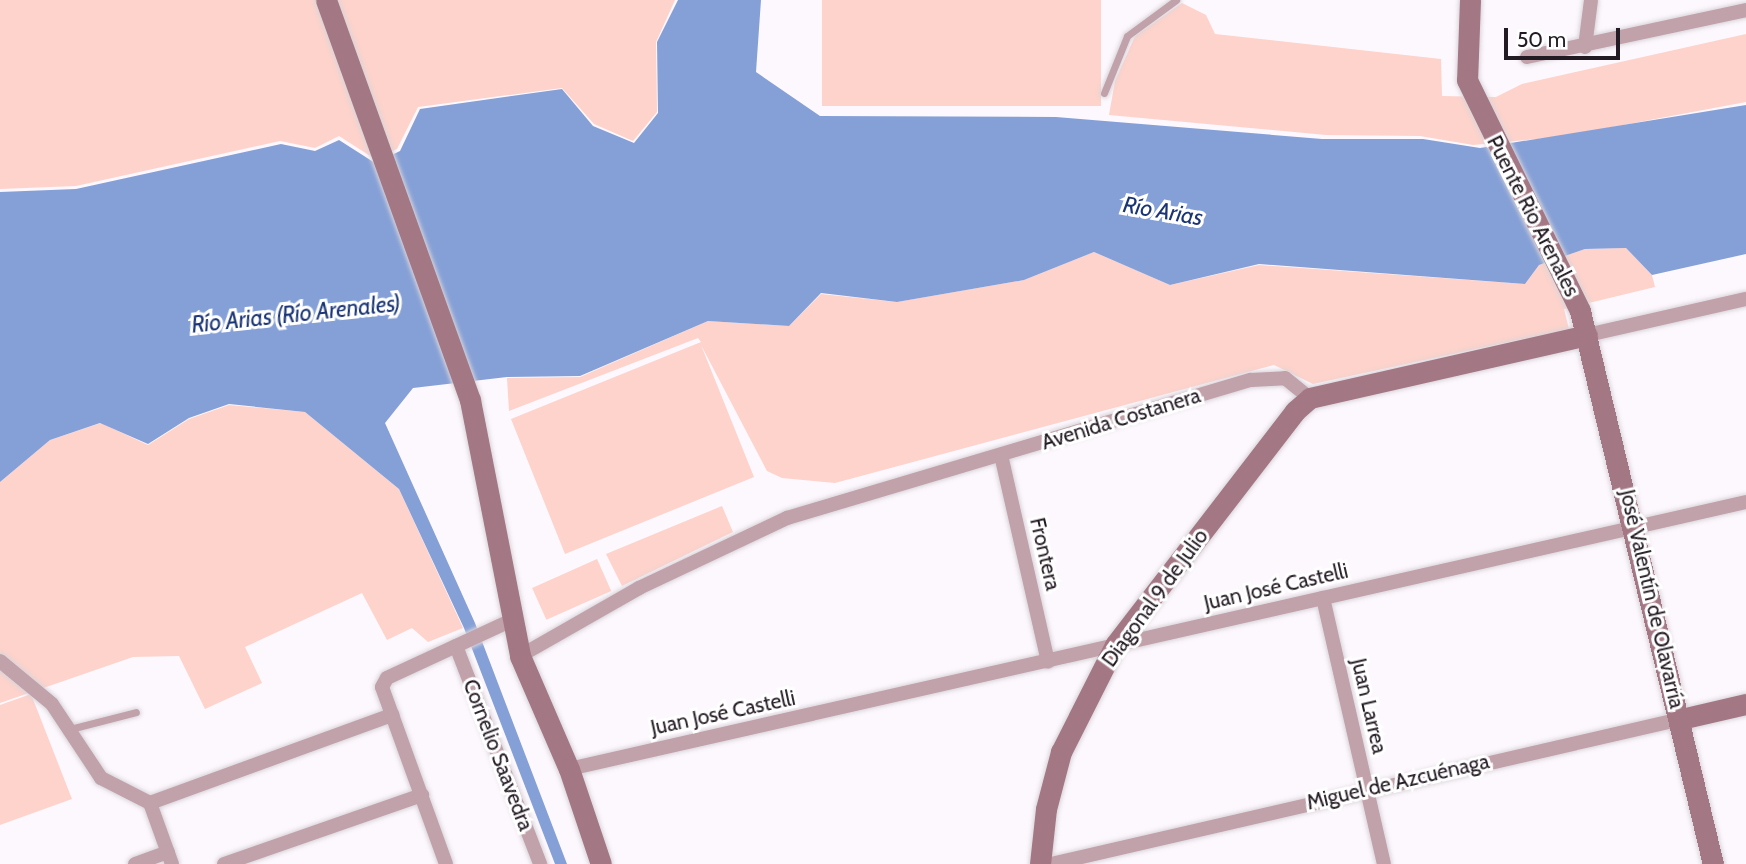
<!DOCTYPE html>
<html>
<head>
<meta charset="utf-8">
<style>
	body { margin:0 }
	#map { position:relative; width:1746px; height:864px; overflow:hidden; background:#fdf8fd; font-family:Cabin,sans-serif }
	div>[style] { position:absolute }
	.green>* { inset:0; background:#fdd3cb; transform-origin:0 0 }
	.water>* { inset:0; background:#85a0d7 }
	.roads { filter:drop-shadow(0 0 2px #dad5da) drop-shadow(0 0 2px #dad5da) }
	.lane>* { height:7px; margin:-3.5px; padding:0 3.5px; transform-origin:3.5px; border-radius:3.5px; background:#c1a1aa }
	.street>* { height:14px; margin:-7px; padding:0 7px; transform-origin:7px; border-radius:7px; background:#c1a1aa }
	.secondary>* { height:21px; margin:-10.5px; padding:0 10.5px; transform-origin:10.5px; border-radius:10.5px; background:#a37784 }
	span { translate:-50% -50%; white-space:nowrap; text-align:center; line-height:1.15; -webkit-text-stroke:6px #fff; paint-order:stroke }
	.street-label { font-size:21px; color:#231b23 }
	.water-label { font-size:23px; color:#1a3475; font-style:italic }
	.scale { position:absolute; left:1504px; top:28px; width:116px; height:32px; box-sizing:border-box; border:4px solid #231b23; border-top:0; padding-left:9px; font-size:21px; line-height:24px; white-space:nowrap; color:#231b23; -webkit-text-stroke:5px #fff; paint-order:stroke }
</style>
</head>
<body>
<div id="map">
	<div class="green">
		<div style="clip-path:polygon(0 0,675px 0,656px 42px,657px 112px,633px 141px,594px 124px,562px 88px,418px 107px,397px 149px,375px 159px,339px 136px,315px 148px,280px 141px,76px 186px,0 189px)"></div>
		<div style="left:822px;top:0;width:279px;height:106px"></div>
		<div style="clip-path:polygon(1182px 3px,1206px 15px,1215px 34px,1441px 59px,1442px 96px,1496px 97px,1522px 84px,1746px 34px,1746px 102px,1559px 137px,1473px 145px,1420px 136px,1326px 135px,1109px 115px,1115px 81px,1135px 36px)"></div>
		<div style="clip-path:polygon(1626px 248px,1652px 275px,1655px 287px,1564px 309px,1569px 329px,1313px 384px,1274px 365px,835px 483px,782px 478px,767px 471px,701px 345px,754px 477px,565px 554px,511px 419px,701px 342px,698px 338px,509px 411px,507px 378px,580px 377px,708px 321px,789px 326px,821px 294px,897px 302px,1024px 280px,1094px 252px,1170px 285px,1259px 265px,1525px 284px,1539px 265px,1585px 249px)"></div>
		<div style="clip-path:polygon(229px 405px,305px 412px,399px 489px,463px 628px,428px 642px,412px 628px,387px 640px,362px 593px,245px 647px,262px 683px,205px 709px,179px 656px,133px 657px,0 703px,0 482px,50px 440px,101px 423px,148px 445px,189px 419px)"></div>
		<div style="clip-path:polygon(722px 506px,733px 532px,622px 586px,606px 554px)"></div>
		<div style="left:597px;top:559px;width:35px;height:71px;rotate:66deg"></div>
		<div style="clip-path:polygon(31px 694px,72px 799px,0 825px,0 705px)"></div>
	</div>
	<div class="water">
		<div style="clip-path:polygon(678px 0,761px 0,756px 72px,820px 116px,1056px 117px,1322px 139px,1423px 139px,1480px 148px,1746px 105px,1746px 254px,1652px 275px,1626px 248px,1585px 249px,1539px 265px,1525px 284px,1259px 264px,1170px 285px,1094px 252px,1024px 280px,897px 302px,821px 293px,789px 326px,708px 321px,580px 376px,507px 377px,413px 388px,385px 423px,475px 623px,567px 864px,555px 864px,464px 628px,399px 489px,305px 412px,229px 404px,189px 418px,148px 444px,100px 423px,50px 440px,0 482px,0 192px,76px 189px,281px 144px,315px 151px,339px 140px,375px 163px,400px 151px,420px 109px,562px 89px,593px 126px,634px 143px,658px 113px,657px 42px)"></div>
	</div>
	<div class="roads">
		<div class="lane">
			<div style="left:1104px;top:93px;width:61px;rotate:-68deg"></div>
			<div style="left:1127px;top:36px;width:61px;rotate:-36.3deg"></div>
			<div style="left:70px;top:729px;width:68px;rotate:-14.4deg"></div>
		</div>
		<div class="street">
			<div style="left:1585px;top:47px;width:47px;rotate:-82.7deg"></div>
			<div style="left:1527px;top:57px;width:224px;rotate:-12.1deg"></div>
			<div style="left:1587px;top:335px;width:163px;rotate:-12.8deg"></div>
			<div style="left:1001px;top:455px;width:212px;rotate:77.2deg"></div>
			<div style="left:1323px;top:598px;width:273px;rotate:77.1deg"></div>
			<div style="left:456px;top:646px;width:234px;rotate:68.9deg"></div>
			<div style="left:520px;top:656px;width:137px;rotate:-29.7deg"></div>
			<div style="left:639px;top:588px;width:164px;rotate:-25.3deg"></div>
			<div style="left:787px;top:518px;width:484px;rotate:-16.6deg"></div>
			<div style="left:1251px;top:380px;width:34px;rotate:-3deg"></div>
			<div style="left:1285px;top:378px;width:32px;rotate:39deg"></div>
			<div style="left:0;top:661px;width:67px;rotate:39.6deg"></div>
			<div style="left:52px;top:704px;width:89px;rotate:56.5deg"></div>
			<div style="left:101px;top:778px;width:55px;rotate:27deg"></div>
			<div style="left:569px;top:769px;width:1207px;rotate:-12.78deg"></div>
			<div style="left:150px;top:803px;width:258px;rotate:-20deg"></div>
			<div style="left:150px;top:803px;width:65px;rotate:70.2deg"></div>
			<div style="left:135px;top:864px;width:35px;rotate:-20deg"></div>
			<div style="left:224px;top:864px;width:210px;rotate:-19.2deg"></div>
			<div style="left:446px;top:864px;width:188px;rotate:-109.9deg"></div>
			<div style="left:382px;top:687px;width:10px;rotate:-61deg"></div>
			<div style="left:387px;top:678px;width:136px;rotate:-24.9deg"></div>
			<div style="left:1051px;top:864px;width:646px;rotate:-12.96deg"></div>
		</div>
		<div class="secondary">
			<div style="left:326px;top:0;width:425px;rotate:70.2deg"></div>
			<div style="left:470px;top:400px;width:261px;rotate:78.9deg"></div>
			<div style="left:520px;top:656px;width:123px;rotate:66.6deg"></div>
			<div style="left:569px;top:769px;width:100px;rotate:71.4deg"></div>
			<div style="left:1470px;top:0;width:80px;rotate:92.1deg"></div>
			<div style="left:1467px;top:80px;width:257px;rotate:63.9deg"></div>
			<div style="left:1580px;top:311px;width:569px;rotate:76.48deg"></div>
			<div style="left:1681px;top:719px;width:67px;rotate:-13deg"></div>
			<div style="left:1040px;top:864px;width:55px;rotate:-83.8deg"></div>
			<div style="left:1046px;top:809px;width:59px;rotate:-75.3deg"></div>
			<div style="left:1061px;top:752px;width:120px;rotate:-63.2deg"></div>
			<div style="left:1115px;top:645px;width:295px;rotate:-52.4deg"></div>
			<div style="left:1295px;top:411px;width:20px;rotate:-41deg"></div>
			<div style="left:1310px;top:398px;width:284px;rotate:-12.8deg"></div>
		</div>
	</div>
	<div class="street-label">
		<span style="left:1533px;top:216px;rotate:63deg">Puente Rio Arenales</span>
		<span style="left:1121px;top:419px;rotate:-17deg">Avenida Costanera</span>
		<span style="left:1045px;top:554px;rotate:77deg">Frontera</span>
		<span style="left:1276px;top:587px;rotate:-13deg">Juan José Castelli</span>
		<span style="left:1155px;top:598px;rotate:-54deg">Diagonal 9 de Julio</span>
		<span style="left:1652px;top:599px;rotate:77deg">José Valentín de Olavarría</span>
		<span style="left:1369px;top:706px;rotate:77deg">Juan Larrea</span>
		<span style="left:723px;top:713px;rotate:-12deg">Juan José Castelli</span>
		<span style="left:498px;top:755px;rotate:69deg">Cornelio Saavedra</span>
		<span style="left:1398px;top:782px;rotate:-13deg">Miguel de Azcuénaga</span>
	</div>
	<div class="water-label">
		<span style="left:1163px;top:211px;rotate:10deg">Río Arias</span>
		<span style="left:296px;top:314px;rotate:-6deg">Río Arias (Río Arenales)</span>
	</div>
	<div class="scale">50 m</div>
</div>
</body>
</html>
